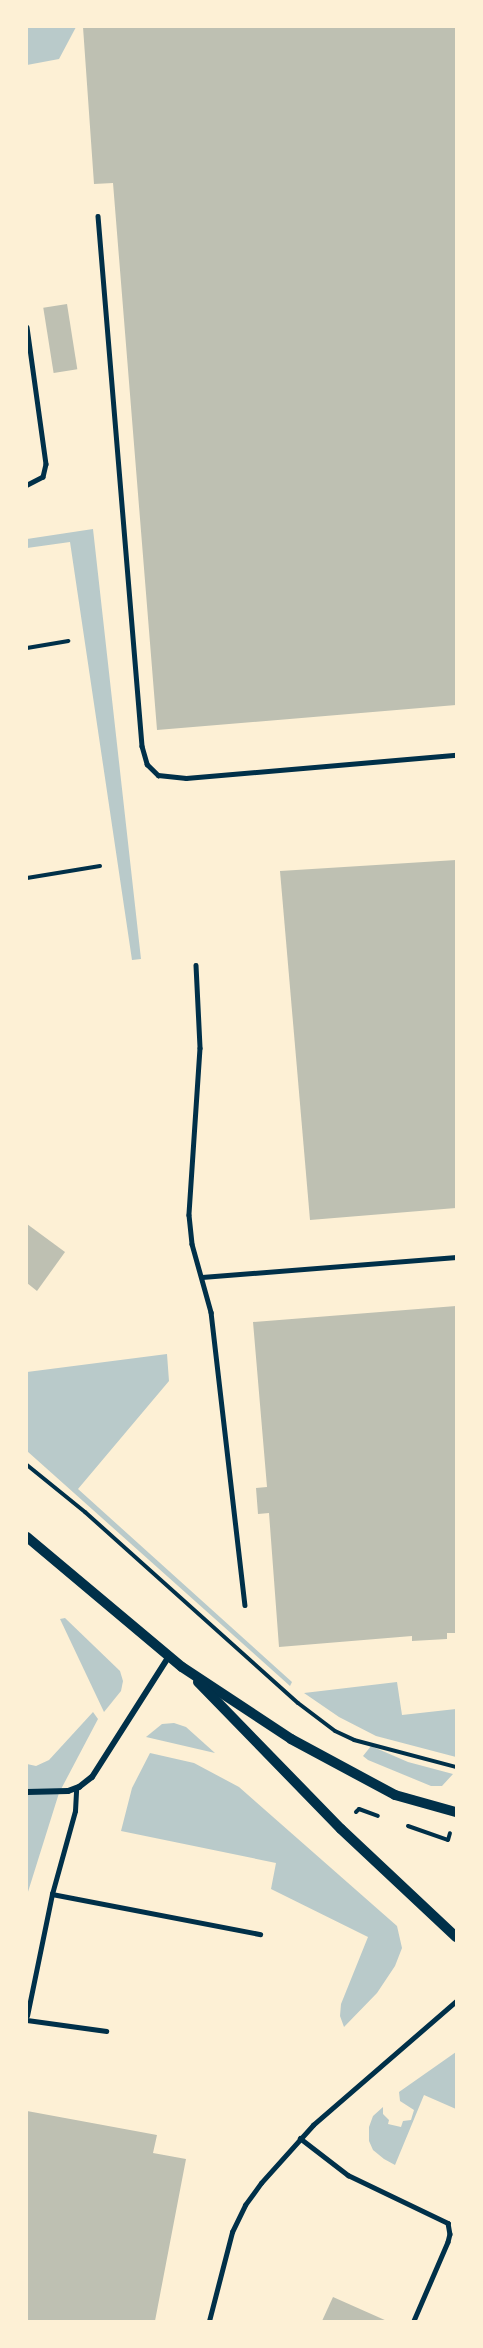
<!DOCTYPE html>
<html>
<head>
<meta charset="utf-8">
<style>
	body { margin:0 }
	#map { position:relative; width:483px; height:2348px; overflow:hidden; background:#fdf0d5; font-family:Raleway,sans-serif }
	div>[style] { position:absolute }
	.green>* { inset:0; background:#b9caca }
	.building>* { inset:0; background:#bec0b2; transform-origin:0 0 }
	.path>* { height:4px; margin:-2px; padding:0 2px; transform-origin:2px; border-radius:2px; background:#003049 }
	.service>* { height:4.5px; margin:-2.25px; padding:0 2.25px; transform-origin:2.25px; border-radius:2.25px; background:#003049 }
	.minor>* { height:6px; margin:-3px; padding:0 3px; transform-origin:3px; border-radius:3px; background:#003049 }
	.tertiary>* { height:10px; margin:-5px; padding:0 5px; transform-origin:5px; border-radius:5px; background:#003049 }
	span { translate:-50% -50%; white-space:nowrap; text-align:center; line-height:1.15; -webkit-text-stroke:4.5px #fdf0d5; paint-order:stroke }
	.frame { position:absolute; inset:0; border:28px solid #fdf0d5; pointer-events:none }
</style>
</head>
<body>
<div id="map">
	<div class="green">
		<div style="clip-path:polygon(27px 27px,76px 27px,59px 59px,27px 65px)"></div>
		<div style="clip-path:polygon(93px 529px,141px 959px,132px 960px,70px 542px,27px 548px,27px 539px)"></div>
		<div style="clip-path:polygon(167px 1354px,169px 1381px,78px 1489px,292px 1682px,290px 1686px,27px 1451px,27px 1372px)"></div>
		<div style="clip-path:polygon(65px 1618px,120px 1671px,123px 1681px,121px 1691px,104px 1712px,60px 1619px)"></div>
		<div style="clip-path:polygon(397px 1682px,402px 1715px,456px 1709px,456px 1757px,376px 1736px,339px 1717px,304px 1693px)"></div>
		<div style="clip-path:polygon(93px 1712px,98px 1719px,59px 1793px,27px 1895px,27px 1764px,36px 1766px,49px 1760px)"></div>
		<div style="clip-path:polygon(174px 1723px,186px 1727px,215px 1753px,146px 1737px,162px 1724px)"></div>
		<div style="clip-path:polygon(371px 1746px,408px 1762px,453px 1774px,442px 1786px,431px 1786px,368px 1760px,363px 1756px)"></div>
		<div style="clip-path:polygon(150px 1753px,194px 1763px,239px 1787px,397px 1926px,402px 1948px,395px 1966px,377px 1993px,344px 2027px,340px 2016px,341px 2004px,368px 1937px,271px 1889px,276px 1863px,121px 1831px,132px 1788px)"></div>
		<div style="clip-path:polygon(456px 2052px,456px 2109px,424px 2095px,395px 2165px,384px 2159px,373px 2150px,369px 2141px,369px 2127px,373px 2116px,383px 2107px,383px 2114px,389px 2120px,388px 2124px,401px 2127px,403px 2121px,411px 2120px,414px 2110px,400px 2101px,399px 2092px)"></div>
	</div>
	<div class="building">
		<div style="clip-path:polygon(83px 27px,456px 27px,456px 705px,157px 730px,113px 183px,94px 184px)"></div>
		<div style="left:67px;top:304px;width:66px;height:24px;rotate:81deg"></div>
		<div style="clip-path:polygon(456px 860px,456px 1208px,310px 1220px,280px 871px)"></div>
		<div style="clip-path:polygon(27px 1224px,65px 1252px,37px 1291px,27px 1283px)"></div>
		<div style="clip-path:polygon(456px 1306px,456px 1633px,447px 1633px,447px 1639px,412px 1641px,412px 1636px,279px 1647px,269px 1513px,258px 1514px,256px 1488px,267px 1487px,253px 1322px)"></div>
		<div style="clip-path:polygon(27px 2111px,157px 2135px,153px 2153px,186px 2159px,155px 2321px,27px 2321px)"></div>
		<div style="clip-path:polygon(333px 2297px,387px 2321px,322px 2321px)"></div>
	</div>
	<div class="path">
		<div style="left:27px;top:648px;width:42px;rotate:-9.7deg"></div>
		<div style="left:27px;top:878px;width:74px;rotate:-9.3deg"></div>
		<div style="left:27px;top:1465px;width:75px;rotate:39deg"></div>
		<div style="left:85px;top:1512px;width:286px;rotate:41.9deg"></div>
		<div style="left:298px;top:1703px;width:46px;rotate:37.1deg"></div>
		<div style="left:335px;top:1731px;width:21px;rotate:25deg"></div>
		<div style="left:354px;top:1740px;width:106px;rotate:14.8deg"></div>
		<div style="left:356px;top:1812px;width:4px;rotate:-45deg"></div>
		<div style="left:359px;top:1809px;width:20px;rotate:20deg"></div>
		<div style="left:408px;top:1826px;width:42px;rotate:19.3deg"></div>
		<div style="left:448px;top:1840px;width:7px;rotate:-74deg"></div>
	</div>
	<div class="service">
		<div style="left:98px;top:216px;width:532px;rotate:85.25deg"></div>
		<div style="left:142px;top:746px;width:19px;rotate:74deg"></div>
		<div style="left:147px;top:764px;width:16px;rotate:45deg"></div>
		<div style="left:158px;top:775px;width:28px;rotate:6deg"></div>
		<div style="left:186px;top:778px;width:271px;rotate:-4.9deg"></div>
		<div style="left:27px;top:327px;width:138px;rotate:82.1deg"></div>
		<div style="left:46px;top:464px;width:13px;rotate:103deg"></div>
		<div style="left:43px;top:477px;width:18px;rotate:153deg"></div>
		<div style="left:196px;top:965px;width:83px;rotate:87.2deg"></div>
		<div style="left:200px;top:1048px;width:167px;rotate:93.8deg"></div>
		<div style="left:189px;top:1215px;width:29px;rotate:84deg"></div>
		<div style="left:192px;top:1244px;width:71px;rotate:74.4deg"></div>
		<div style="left:211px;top:1312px;width:295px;rotate:83.4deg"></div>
		<div style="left:202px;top:1277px;width:255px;rotate:-4.5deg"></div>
		<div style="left:52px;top:1894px;width:212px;rotate:10.9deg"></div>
		<div style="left:27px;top:2016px;width:125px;rotate:-78.4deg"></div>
		<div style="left:52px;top:1894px;width:86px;rotate:-74.5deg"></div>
		<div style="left:75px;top:1811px;width:22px;rotate:-87deg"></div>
		<div style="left:27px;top:2020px;width:80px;rotate:7.9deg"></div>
		<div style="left:300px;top:2138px;width:61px;rotate:37.6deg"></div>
		<div style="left:348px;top:2175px;width:111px;rotate:25.6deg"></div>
		<div style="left:448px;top:2223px;width:11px;rotate:80deg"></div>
		<div style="left:450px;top:2234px;width:8px;rotate:104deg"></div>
		<div style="left:448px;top:2242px;width:86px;rotate:113.3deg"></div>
		<div style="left:209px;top:2321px;width:92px;rotate:-75.5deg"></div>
		<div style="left:232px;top:2232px;width:30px;rotate:-64deg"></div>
		<div style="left:245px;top:2205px;width:27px;rotate:-54deg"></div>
		<div style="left:261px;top:2183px;width:78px;rotate:-48.1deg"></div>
		<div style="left:313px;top:2125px;width:189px;rotate:-40.9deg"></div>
	</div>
	<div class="minor">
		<div style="left:27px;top:1792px;width:41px;rotate:-1.4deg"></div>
		<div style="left:68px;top:1791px;width:12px;rotate:-20deg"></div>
		<div style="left:79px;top:1787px;width:16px;rotate:-38deg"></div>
		<div style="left:92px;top:1777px;width:143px;rotate:-57.5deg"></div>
	</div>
	<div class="tertiary">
		<div style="left:27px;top:1537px;width:202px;rotate:40deg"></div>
		<div style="left:182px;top:1667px;width:131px;rotate:33.4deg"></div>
		<div style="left:291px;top:1739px;width:118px;rotate:28.3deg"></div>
		<div style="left:395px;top:1795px;width:63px;rotate:15.6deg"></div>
		<div style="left:198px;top:1682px;width:205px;rotate:45.8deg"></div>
		<div style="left:341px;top:1829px;width:158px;rotate:43.2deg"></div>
	</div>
	<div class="frame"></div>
</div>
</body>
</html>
